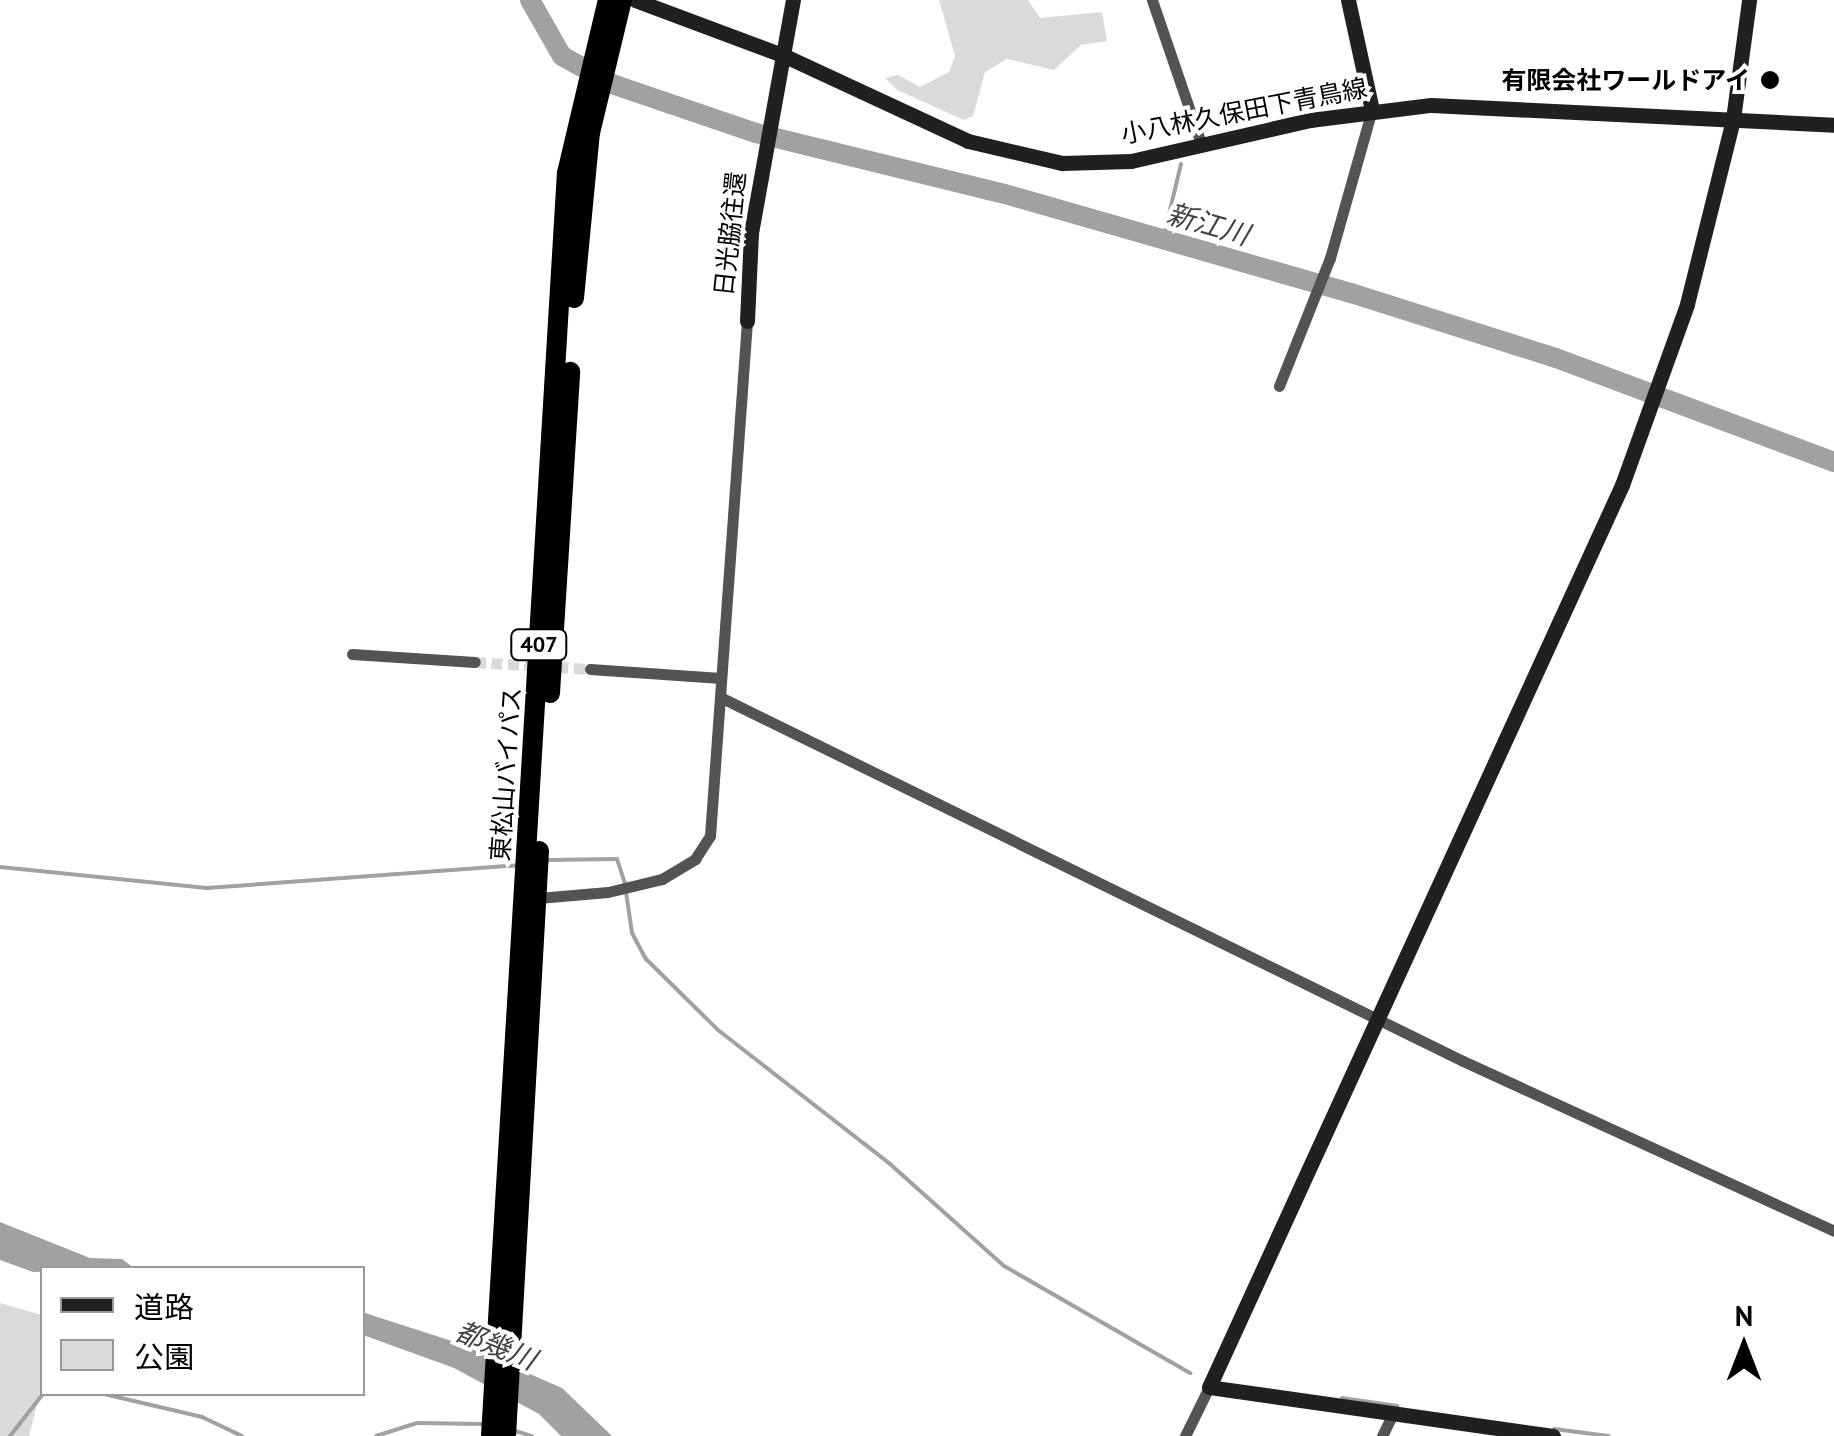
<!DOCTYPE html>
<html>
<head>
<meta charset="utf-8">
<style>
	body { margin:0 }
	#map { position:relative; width:1834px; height:1436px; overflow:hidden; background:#fff; font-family:"PT Sans","Noto Sans JP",sans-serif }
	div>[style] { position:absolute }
	.green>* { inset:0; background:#dadada }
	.water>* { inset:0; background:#a1a1a1 }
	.stream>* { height:4px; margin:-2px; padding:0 2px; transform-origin:2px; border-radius:2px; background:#a1a1a1 }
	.river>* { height:20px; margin:-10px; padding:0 10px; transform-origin:10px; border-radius:10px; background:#a1a1a1 }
	.street-tunnel>* { height:11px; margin-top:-5.5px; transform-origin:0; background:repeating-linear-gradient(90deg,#d9d9d9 0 11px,transparent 0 16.5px) }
	.street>* { height:11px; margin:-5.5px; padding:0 5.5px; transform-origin:5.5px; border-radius:5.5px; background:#535353 }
	.secondary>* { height:15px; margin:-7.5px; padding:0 7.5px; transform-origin:7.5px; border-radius:7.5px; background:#202020 }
	.highway>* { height:20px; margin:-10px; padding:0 10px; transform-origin:10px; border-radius:10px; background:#000 }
	.dots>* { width:28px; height:28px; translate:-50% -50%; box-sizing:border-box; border:5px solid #fff; border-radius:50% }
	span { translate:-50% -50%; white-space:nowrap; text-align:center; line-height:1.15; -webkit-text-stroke:8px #fff; paint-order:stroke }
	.shield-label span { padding:2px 8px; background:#fff; border:2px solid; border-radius:8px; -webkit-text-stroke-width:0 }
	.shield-label { font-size:22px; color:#000; font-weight:700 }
	.poi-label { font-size:25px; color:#000; font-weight:700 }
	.right { translate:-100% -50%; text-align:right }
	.street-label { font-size:25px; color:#000 }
	.water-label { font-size:28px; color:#424242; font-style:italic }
	.legend { position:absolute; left:40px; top:1266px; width:325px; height:130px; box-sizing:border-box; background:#fff; border:2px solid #999; margin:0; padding:12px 18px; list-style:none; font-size:30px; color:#000 }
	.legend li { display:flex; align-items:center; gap:20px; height:50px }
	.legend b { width:50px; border:2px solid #999 }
	.north { position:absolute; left:1694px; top:1296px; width:100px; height:100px; -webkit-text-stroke:8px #fff; paint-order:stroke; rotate:0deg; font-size:28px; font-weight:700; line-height:40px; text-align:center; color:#000 }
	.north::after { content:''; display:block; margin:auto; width:35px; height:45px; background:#000; clip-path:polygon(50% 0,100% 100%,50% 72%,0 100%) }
</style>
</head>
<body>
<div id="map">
	<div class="green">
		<div style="clip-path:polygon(939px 0,1028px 0,1040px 18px,1102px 12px,1107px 41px,1081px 45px,1054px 70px,1007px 59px,985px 72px,973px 116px,964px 120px,897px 90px,885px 78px,898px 75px,920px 87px,949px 72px,955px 56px)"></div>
		<div style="clip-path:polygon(0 1303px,42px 1315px,42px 1385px,29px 1436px,0 1436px)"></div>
	</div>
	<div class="water">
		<div style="clip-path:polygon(0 1222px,90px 1258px,122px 1259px,134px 1268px,33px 1272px,0 1260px)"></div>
		<div style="clip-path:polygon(362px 1312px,461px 1344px,562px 1388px,612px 1436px,561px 1436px,539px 1414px,454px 1368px,363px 1335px)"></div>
	</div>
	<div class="stream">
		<div style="left:1163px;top:239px;width:77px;rotate:-76.5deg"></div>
		<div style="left:547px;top:860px;width:70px;rotate:-0.8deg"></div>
		<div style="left:617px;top:859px;width:25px;rotate:72deg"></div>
		<div style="left:0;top:867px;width:208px;rotate:5.8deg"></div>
		<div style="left:207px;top:888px;width:312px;rotate:-4.2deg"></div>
		<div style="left:626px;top:892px;width:41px;rotate:81.7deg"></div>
		<div style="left:632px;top:933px;width:30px;rotate:62deg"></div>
		<div style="left:646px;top:959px;width:101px;rotate:44.6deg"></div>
		<div style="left:718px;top:1030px;width:218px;rotate:37.9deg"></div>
		<div style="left:890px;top:1164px;width:153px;rotate:41.8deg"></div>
		<div style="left:1004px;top:1266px;width:215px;rotate:29.9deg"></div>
		<div style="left:104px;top:1394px;width:101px;rotate:13.2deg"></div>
		<div style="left:202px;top:1417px;width:44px;rotate:25.4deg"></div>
		<div style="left:1342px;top:1398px;width:56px;rotate:8.3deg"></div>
		<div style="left:1554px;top:1429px;width:55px;rotate:7.3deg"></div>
		<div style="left:512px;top:1430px;width:21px;rotate:17deg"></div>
		<div style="left:10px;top:1436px;width:53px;rotate:-51.8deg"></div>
		<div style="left:376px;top:1436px;width:43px;rotate:-17.6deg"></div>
		<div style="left:417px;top:1423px;width:66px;rotate:0.9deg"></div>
	</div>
	<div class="river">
		<div style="left:530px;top:0;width:64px;rotate:60.3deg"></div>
		<div style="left:562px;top:56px;width:57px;rotate:29.2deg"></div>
		<div style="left:612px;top:84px;width:152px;rotate:18.8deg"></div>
		<div style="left:756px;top:133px;width:256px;rotate:13.8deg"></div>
		<div style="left:1005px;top:194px;width:360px;rotate:16deg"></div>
		<div style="left:1351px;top:293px;width:215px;rotate:17.6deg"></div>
		<div style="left:1556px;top:358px;width:297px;rotate:20.5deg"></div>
	</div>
	<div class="street-tunnel">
		<div style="left:475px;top:662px;width:115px;rotate:3.5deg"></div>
	</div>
	<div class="street">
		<div style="left:1152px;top:0;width:154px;rotate:71.1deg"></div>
		<div style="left:1279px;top:386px;width:138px;rotate:-68.3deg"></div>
		<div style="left:1330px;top:258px;width:154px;rotate:-74.2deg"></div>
		<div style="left:352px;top:654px;width:123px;rotate:3.7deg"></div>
		<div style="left:590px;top:669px;width:131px;rotate:3.9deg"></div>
		<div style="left:720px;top:697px;width:827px;rotate:26.1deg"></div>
		<div style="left:1463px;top:1061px;width:408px;rotate:24.6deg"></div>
		<div style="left:538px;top:898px;width:70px;rotate:-4.9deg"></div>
		<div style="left:608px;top:892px;width:56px;rotate:-13.5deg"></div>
		<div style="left:662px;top:879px;width:39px;rotate:-31deg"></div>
		<div style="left:695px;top:859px;width:27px;rotate:-57deg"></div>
		<div style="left:710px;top:836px;width:516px;rotate:-85.89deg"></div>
		<div style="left:1185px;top:1436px;width:55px;rotate:-63.9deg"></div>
		<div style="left:1382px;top:1436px;width:25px;rotate:-64deg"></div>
	</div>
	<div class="secondary">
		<div style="left:635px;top:0;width:160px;rotate:20.5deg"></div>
		<div style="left:785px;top:56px;width:202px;rotate:24.9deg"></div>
		<div style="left:968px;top:141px;width:97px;rotate:13.2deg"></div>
		<div style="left:1062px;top:163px;width:69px;rotate:-1.7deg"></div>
		<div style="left:1131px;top:161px;width:184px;rotate:-12.9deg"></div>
		<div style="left:1310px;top:120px;width:122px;rotate:-7.1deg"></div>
		<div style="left:1431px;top:105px;width:403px;rotate:2.8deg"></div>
		<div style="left:1348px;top:0;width:113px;rotate:77.7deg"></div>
		<div style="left:747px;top:321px;width:88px;rotate:-87.4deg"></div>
		<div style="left:751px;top:233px;width:237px;rotate:-79.8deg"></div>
		<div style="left:1553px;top:1436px;width:347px;rotate:-171.9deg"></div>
		<div style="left:1209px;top:1387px;width:992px;rotate:-65.4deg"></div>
		<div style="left:1622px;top:485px;width:192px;rotate:-70.2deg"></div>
		<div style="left:1687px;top:304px;width:191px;rotate:-76deg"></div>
		<div style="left:1733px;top:119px;width:120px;rotate:-82.3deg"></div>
	</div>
	<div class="highway">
		<div style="left:574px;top:298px;width:166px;rotate:-84.5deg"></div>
		<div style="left:590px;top:133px;width:137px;rotate:-76.5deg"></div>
		<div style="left:550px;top:693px;width:322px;rotate:-86.4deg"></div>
		<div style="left:491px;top:1436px;width:1265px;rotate:-86.56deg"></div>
		<div style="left:567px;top:173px;width:178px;rotate:-76.7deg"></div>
		<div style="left:506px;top:1436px;width:586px;rotate:-86.77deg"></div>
	</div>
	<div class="dots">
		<div style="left:1770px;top:80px;background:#000"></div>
	</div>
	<div class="shield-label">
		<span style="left:539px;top:645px">407</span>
	</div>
	<div class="poi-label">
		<span class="right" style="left:1750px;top:80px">有限会社ワールドアイ</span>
	</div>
	<div class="street-label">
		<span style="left:1244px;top:111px;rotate:-11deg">小八林久保田下青鳥線</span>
		<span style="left:730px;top:234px;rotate:-84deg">日光脇往還</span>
		<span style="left:506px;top:774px;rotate:-86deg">東松山バイパス</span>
	</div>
	<div class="water-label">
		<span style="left:1208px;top:224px;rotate:16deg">新江川</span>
		<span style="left:496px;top:1345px;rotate:22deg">都幾川</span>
	</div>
	<ul class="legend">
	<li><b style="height:12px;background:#202020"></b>道路</li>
	<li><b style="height:28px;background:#dadada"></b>公園</li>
	</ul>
	<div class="north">N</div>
</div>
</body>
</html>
